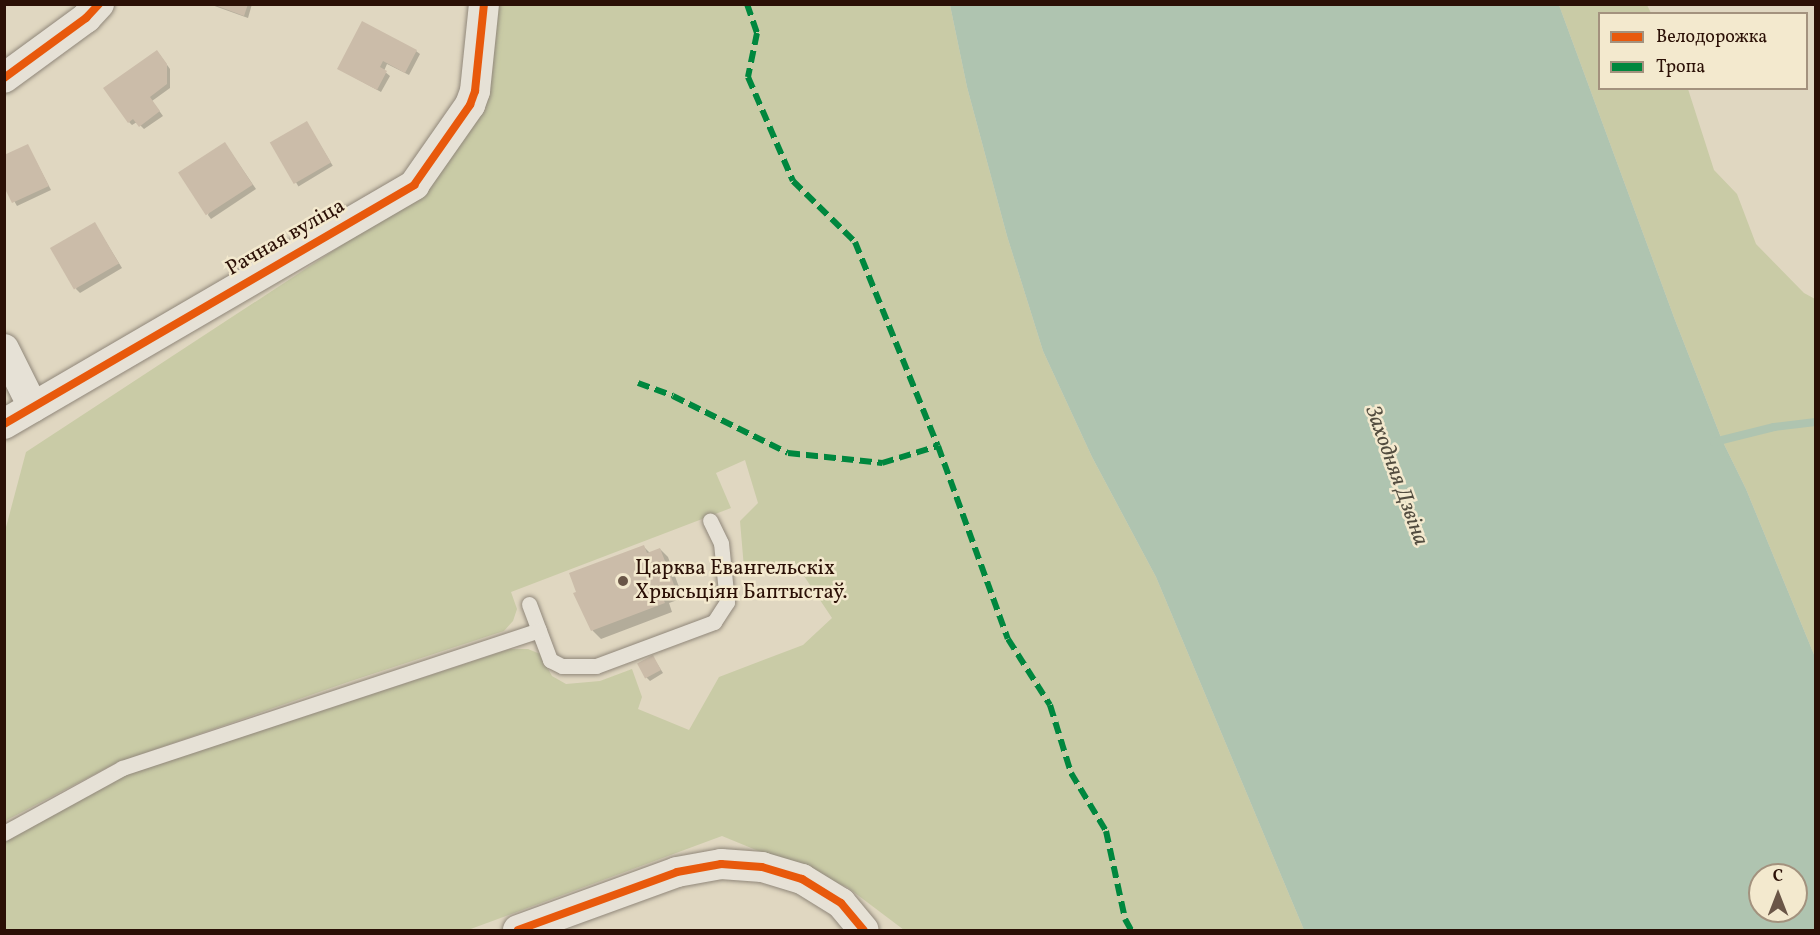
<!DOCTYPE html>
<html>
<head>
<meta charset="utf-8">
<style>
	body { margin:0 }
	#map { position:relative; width:1820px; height:935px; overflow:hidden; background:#e0d7c1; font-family:Vollkorn,serif }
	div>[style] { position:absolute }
	.green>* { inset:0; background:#c9cba6 }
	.water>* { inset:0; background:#afc4b0 }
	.shadow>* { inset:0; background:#0003; transform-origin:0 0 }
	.stream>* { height:8px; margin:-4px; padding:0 4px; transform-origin:4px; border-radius:4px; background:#afc4b0 }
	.building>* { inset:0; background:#cbbca9; transform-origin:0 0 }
	.roads { filter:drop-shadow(0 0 2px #90877a) drop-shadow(0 0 2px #90877a) }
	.service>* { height:15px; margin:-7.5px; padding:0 7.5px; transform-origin:7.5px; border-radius:7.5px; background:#e6e1d6 }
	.minor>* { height:30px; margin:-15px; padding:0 15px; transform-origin:15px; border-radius:15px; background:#e6e1d6 }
	.quiet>* { height:6px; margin-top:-3px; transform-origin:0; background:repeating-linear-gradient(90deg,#00873e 0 12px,transparent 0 18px) }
	.cycleway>* { height:8px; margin:-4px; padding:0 4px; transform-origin:4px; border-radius:4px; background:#e8590c }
	.dots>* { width:16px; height:16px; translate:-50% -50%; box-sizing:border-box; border:3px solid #f3e9ce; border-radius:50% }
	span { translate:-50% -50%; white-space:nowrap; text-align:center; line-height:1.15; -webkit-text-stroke:5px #f3e9ce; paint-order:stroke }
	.street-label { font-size:21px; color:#2b1006 }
	.poi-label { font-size:21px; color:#2b1006 }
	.left { translate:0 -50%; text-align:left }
	.water-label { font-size:22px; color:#524c3f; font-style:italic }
	.frame { position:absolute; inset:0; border:6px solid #2b1006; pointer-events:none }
	.legend { position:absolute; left:1598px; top:12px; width:210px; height:78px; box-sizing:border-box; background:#f3e9ce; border:2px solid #a3927e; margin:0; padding:8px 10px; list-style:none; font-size:18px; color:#2b1006 }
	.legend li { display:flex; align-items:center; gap:12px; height:30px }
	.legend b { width:30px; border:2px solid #a3927e }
	.north { position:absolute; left:1748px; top:863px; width:60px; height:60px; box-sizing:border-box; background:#f3e9ce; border:2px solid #a3927e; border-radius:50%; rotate:0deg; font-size:16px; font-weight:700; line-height:24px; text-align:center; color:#2b1006 }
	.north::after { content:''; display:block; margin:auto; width:21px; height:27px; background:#6a5647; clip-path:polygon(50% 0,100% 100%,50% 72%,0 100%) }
</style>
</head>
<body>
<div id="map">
	<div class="green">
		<div style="clip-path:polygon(491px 5px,950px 5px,967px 87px,1007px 236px,1043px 351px,1092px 457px,1156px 577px,1304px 930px,904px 930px,847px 887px,722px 836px,468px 930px,5px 930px,4px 839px,126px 775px,510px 649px,528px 649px,540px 654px,552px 676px,566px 684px,600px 681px,632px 669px,642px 697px,638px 709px,689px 730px,719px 677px,803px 645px,832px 618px,794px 561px,744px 568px,740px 521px,758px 503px,745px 460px,716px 473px,731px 508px,511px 592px,517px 609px,513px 621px,504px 631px,351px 681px,116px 763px,5px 821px,5px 531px,26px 452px,429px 188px)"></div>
		<div style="clip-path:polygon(1559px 5px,1647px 5px,1651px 13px,1600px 14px,1600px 88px,1688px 89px,1714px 170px,1737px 194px,1756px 244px,1804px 293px,1815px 299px,1815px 657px,1746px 489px,1722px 440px,1675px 320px)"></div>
	</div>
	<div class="water">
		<div style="clip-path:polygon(evenodd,950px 5px,1559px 5px,1675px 320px,1722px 440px,1746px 489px,1815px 657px,1815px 930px,1304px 930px,1156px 577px,1092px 457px,1043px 351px,1007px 236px,967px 87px,950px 5px,1760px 875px,1796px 875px,1796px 911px,1760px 911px,1760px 875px)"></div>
	</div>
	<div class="shadow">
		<div style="clip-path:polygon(209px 4px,252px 4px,248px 18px)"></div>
		<div style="clip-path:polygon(416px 51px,420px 54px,409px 75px,387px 64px,384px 71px,390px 76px,381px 92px,339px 69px)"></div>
		<div style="clip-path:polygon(160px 55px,170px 69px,170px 88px,152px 101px,163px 116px,144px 129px,137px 122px,132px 125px,129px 122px)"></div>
		<div style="left:307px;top:123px;width:50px;height:40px;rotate:59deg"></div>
		<div style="clip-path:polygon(28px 146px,51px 190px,17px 206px,4px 183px)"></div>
		<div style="clip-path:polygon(228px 148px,256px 189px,211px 219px,208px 215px)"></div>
		<div style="clip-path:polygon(95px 224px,122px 268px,80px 293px,76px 289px)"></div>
		<div style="clip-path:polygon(644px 547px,650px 553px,660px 549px,668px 557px,683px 598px,669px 603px,672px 612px,601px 639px,593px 631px,575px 594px)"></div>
		<div style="clip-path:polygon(653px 657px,663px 673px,650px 681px,646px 677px)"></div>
	</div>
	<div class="stream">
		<div style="left:1714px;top:442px;width:62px;rotate:-14deg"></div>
		<div style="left:1774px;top:427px;width:42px;rotate:-6.8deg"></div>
	</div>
	<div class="building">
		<div style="clip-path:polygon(212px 4px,248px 4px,244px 16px)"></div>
		<div style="clip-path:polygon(362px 21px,417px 50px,405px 73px,383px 61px,380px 67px,387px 71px,377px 90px,337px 69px)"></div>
		<div style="clip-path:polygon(157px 50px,167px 64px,167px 84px,150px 97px,160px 111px,139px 127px,133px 119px,128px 123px,103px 88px)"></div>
		<div style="left:307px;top:121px;width:48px;height:43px;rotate:60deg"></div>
		<div style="left:225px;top:142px;width:51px;height:56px;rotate:57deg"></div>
		<div style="clip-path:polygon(28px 144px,49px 186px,12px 203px,4px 187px,4px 155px)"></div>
		<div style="left:95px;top:222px;width:48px;height:52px;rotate:60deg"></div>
		<div style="clip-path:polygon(644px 545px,647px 553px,660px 548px,676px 590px,662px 595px,665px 603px,591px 631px,573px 593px,576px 592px,569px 573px)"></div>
		<div style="left:653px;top:655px;width:17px;height:18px;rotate:62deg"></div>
	</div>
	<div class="roads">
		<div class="service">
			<div style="left:529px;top:604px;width:60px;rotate:69.4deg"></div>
			<div style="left:550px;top:660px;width:13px;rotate:27deg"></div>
			<div style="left:562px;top:666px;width:34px"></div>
			<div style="left:596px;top:666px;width:126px;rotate:-20.4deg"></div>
			<div style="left:714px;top:622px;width:24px;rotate:-57deg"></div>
			<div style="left:727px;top:602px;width:59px;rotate:-95.8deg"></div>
			<div style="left:721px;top:543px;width:25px;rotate:-116deg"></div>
			<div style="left:4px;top:833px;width:135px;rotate:-28.8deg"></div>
			<div style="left:122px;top:768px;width:439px;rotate:-18.3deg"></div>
		</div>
		<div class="minor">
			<div style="left:4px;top:78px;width:102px;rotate:-36.2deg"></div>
			<div style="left:86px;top:18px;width:19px;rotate:-47deg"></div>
			<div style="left:4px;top:349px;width:65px;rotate:63.4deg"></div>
			<div style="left:4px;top:424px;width:475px;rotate:-30.2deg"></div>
			<div style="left:414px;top:185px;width:98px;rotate:-55deg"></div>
			<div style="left:470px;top:105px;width:15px;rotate:-70deg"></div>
			<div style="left:475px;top:91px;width:87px;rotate:-84.1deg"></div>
			<div style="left:518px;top:930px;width:169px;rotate:-20deg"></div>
			<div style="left:677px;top:872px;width:45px;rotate:-10.3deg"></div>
			<div style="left:721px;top:864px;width:41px;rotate:4.2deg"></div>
			<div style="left:762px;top:867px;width:42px;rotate:16.7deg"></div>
			<div style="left:802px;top:879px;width:46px;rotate:31.6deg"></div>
			<div style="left:841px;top:903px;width:35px;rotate:50deg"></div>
		</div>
	</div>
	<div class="quiet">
		<div style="left:747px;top:4px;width:31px;rotate:71deg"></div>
		<div style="left:757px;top:33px;width:45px;rotate:101.6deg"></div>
		<div style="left:748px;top:77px;width:113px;rotate:66.6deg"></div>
		<div style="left:793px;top:181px;width:87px;rotate:44.5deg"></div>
		<div style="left:855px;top:242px;width:220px;rotate:67.9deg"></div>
		<div style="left:938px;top:446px;width:205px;rotate:70.1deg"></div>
		<div style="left:1008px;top:639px;width:78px;rotate:57.5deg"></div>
		<div style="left:1050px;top:705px;width:71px;rotate:72.8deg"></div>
		<div style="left:1071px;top:773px;width:68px;rotate:58.9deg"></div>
		<div style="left:1106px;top:831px;width:90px;rotate:77.8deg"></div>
		<div style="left:1125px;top:919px;width:13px;rotate:61deg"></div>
		<div style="left:638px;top:383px;width:37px;rotate:20deg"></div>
		<div style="left:673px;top:396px;width:128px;rotate:26.4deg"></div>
		<div style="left:788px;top:453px;width:95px;rotate:6.1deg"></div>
		<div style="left:882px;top:463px;width:59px;rotate:-16.9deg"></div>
	</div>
	<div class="cycleway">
		<div style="left:4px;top:78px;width:102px;rotate:-36.2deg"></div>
		<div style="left:86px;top:18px;width:19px;rotate:-47deg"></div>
		<div style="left:4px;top:424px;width:475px;rotate:-30.2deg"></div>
		<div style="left:414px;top:185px;width:98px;rotate:-55deg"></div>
		<div style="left:470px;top:105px;width:15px;rotate:-70deg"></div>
		<div style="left:475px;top:91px;width:87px;rotate:-84.1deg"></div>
		<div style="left:518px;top:930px;width:169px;rotate:-20deg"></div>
		<div style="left:677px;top:872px;width:45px;rotate:-10.3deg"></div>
		<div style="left:721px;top:864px;width:41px;rotate:4.2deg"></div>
		<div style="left:762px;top:867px;width:42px;rotate:16.7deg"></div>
		<div style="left:802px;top:879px;width:46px;rotate:31.6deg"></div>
		<div style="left:841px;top:903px;width:35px;rotate:50deg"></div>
	</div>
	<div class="dots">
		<div style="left:623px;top:581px;background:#6a5647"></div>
	</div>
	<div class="street-label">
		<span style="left:286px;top:238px;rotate:-30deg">Рачная вуліца</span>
	</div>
	<div class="poi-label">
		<span class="left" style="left:635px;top:581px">Царква Евангельскіх<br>Хрысьціян Баптыстаў.</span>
	</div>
	<div class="water-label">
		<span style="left:1396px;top:476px;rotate:70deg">Заходняя Дзвіна</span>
	</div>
	<div class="frame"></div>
	<ul class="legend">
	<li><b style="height:8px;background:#e8590c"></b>Велодорожка</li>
	<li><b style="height:8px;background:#00873e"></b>Тропа</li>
	</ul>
	<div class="north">С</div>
</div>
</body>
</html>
